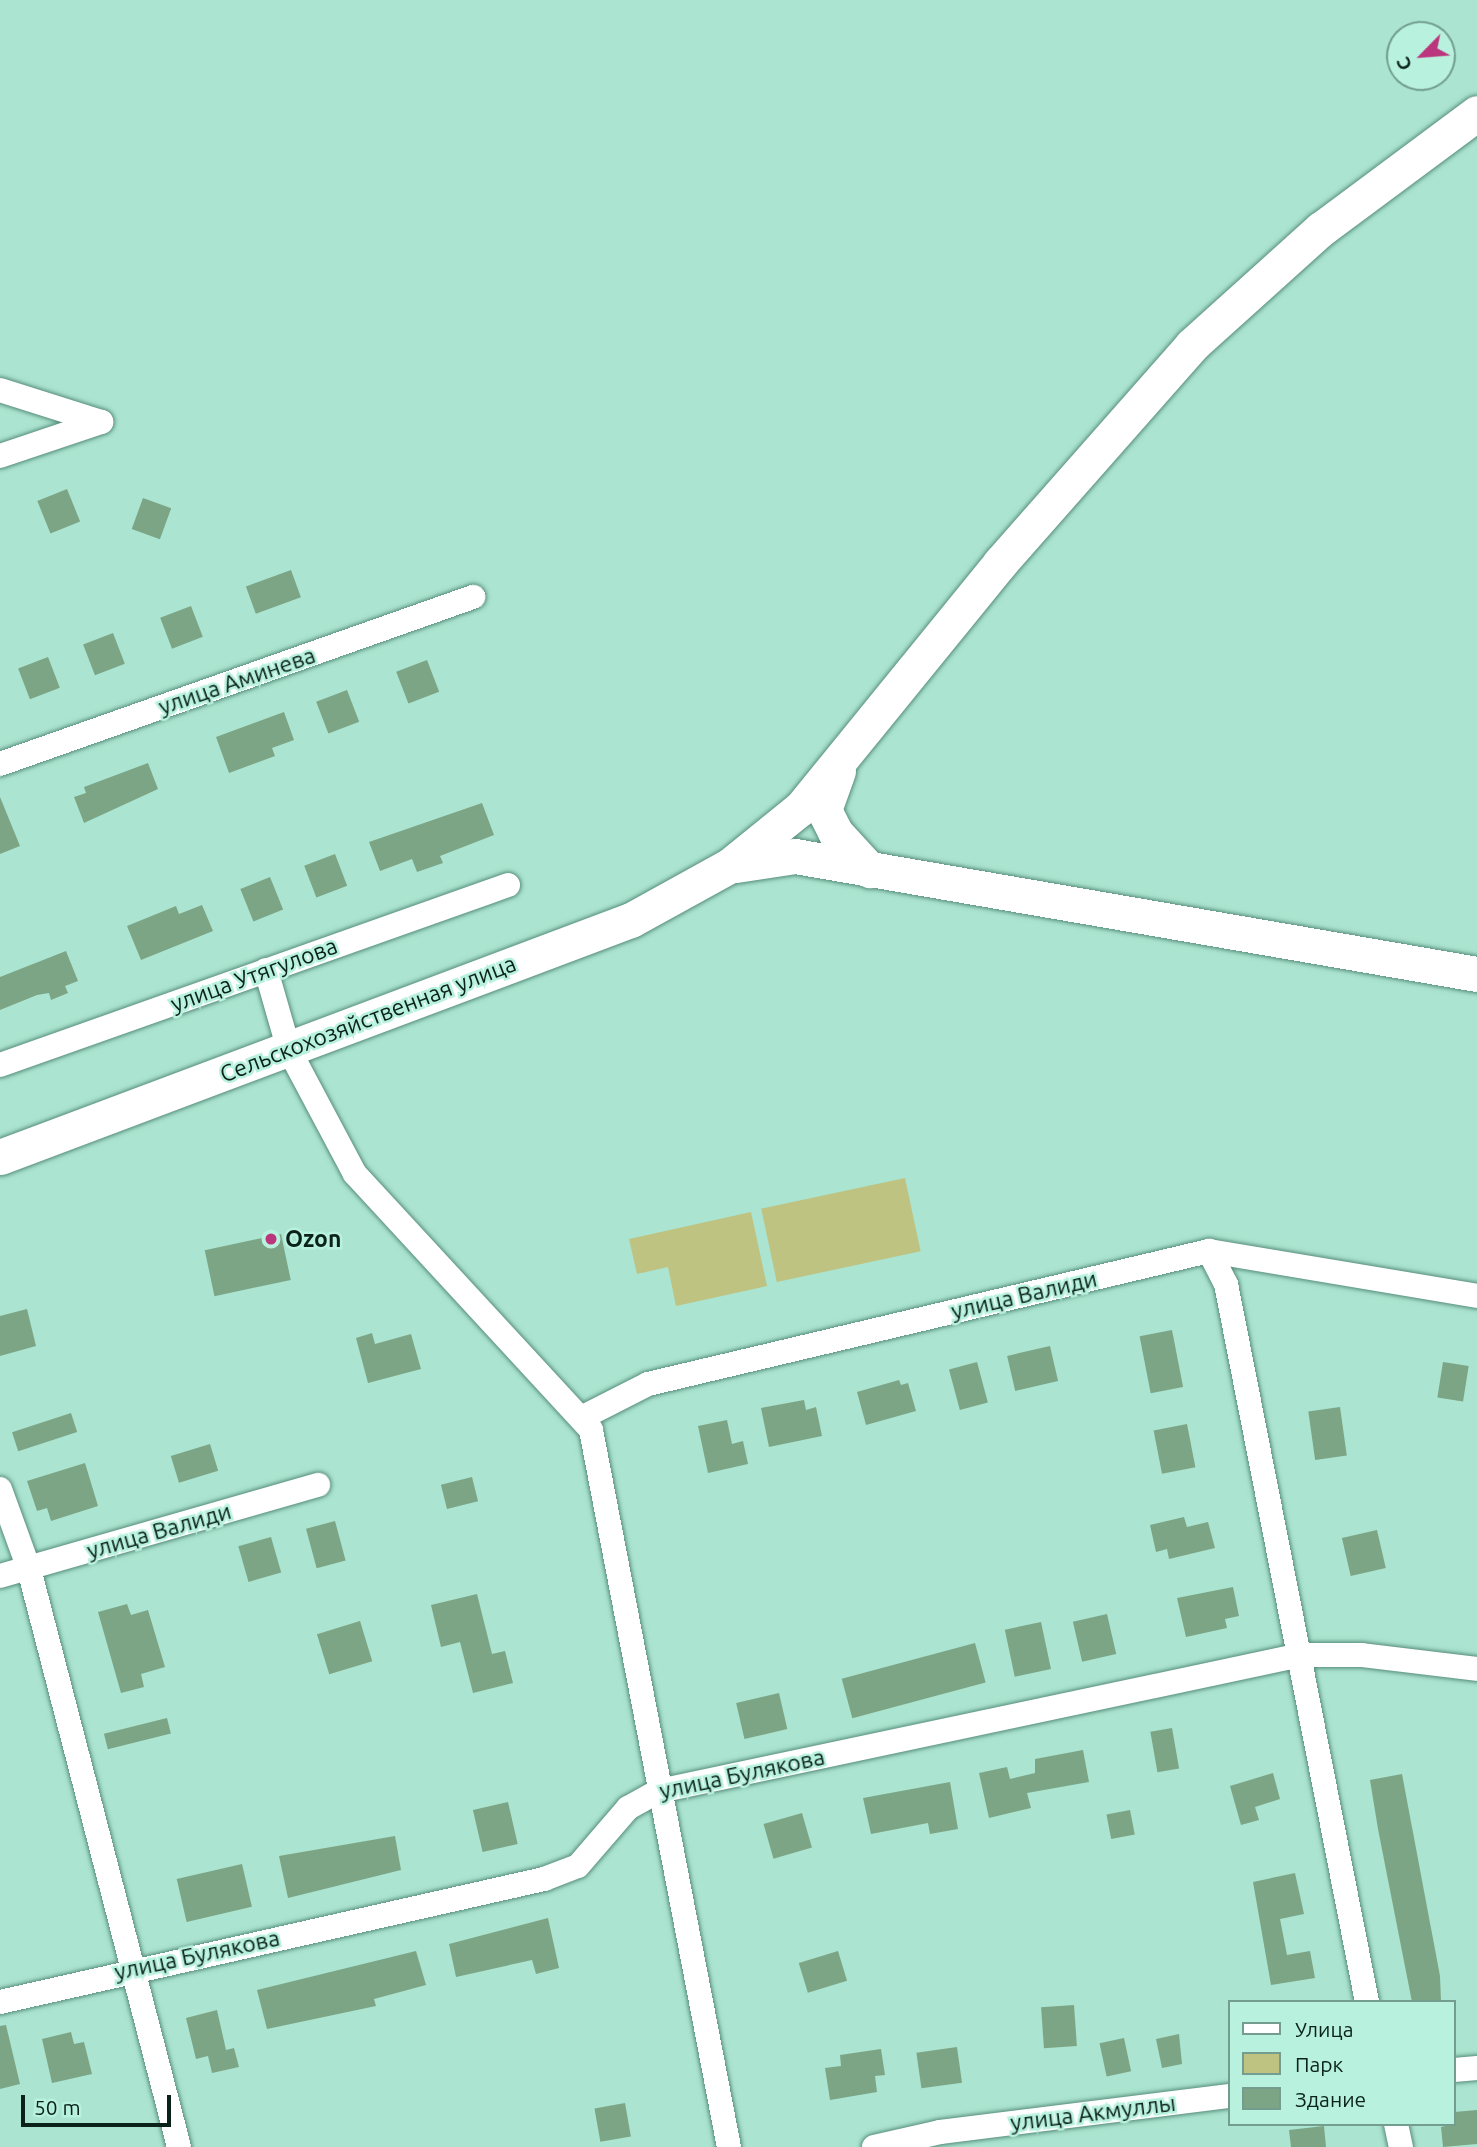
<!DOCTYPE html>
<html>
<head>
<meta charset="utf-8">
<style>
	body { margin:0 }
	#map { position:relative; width:1477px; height:2147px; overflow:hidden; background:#abe4d0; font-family:Ubuntu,sans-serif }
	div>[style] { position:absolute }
	.green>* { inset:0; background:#bec382; transform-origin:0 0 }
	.building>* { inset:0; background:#7ca586; transform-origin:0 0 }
	.roads { filter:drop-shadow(0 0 2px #578d7c) drop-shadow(0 0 2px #578d7c) }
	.street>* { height:24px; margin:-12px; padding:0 12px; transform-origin:12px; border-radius:12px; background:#fff }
	.secondary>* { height:35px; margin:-17.5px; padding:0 17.5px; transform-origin:17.5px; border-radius:17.5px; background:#fff }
	.dots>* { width:19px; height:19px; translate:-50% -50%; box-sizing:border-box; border:4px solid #b8f1dd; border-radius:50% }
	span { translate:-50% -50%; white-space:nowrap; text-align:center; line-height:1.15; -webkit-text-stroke:5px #b8f1dd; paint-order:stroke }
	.street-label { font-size:23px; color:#0b221b }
	.poi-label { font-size:23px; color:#0b221b; font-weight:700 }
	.left { translate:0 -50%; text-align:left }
	.legend { position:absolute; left:1228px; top:2000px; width:228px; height:126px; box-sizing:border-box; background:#b8f1dd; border:2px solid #739e8f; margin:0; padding:9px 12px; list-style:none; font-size:21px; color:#0b221b }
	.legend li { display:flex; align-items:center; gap:14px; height:35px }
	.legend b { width:35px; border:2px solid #739e8f }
	.north { position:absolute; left:1386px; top:21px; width:70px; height:70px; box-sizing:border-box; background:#b8f1dd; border:2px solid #739e8f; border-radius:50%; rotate:245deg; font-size:19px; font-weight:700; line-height:28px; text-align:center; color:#0b221b }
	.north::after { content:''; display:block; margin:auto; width:24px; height:32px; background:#bb377d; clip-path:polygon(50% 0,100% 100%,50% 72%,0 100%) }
	.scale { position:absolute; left:21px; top:2095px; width:150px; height:32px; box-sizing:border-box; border:4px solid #0b221b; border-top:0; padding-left:9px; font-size:21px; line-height:24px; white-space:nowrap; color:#0b221b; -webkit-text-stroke:5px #b8f1dd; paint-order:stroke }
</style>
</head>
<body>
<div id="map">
	<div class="green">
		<div style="left:905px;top:1178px;width:75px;height:147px;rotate:78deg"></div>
		<div style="clip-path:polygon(751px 1212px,767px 1286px,676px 1306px,668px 1267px,637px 1274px,629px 1239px)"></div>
	</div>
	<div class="building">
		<div style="left:67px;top:489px;width:35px;height:32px;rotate:68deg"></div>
		<div style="left:143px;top:498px;width:30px;height:33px;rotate:20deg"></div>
		<div style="left:291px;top:570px;width:29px;height:48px;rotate:70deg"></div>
		<div style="left:191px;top:606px;width:33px;height:33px;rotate:69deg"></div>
		<div style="left:113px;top:633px;width:33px;height:32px;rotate:69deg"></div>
		<div style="left:48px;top:657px;width:33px;height:32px;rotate:69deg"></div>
		<div style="left:427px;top:660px;width:34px;height:33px;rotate:69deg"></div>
		<div style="left:347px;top:690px;width:34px;height:33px;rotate:69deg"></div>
		<div style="clip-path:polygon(284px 712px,294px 740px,272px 748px,275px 756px,229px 773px,216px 737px)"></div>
		<div style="clip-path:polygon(148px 763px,158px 789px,84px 823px,74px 797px,86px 793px,84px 787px)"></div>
		<div style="clip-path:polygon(0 797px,20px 846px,0 854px)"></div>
		<div style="clip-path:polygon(482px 803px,494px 835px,440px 856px,443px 863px,417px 872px,412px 859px,380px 871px,369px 842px)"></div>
		<div style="left:335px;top:854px;width:34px;height:33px;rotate:69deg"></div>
		<div style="left:270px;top:877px;width:35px;height:32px;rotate:68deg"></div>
		<div style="clip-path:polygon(202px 905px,213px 931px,141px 960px,127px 926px,176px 906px,179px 914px)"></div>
		<div style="clip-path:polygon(66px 951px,78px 981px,65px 986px,68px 993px,51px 1000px,49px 993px,37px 995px,0 1010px,0 977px)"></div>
		<div style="left:281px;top:1234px;width:47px;height:78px;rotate:78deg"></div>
		<div style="clip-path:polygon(27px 1309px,36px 1346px,0 1356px,0 1316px)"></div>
		<div style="left:1172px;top:1330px;width:58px;height:33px;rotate:79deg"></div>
		<div style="clip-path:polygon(372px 1333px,375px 1344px,411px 1334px,421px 1369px,368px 1383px,356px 1338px)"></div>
		<div style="left:1050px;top:1346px;width:36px;height:44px;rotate:77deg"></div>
		<div style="left:977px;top:1362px;width:42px;height:29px;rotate:75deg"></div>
		<div style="left:1443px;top:1362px;width:26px;height:36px;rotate:9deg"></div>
		<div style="clip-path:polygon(899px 1380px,901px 1385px,908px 1383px,916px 1411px,866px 1425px,857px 1392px)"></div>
		<div style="clip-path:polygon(804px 1400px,806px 1410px,816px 1407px,822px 1436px,769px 1447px,761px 1408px)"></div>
		<div style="left:1340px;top:1407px;width:49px;height:32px;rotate:82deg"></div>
		<div style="left:71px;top:1413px;width:20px;height:62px;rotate:72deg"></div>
		<div style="clip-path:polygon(727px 1420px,732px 1444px,743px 1441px,748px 1464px,708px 1473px,698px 1426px)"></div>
		<div style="left:1187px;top:1424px;width:44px;height:34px;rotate:79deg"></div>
		<div style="left:210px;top:1444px;width:28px;height:41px;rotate:73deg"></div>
		<div style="clip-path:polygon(85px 1463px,98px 1506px,51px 1521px,47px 1508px,37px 1511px,27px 1481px)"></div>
		<div style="left:472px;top:1477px;width:25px;height:32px;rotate:76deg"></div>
		<div style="clip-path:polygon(1184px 1517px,1187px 1527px,1208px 1522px,1215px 1548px,1169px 1559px,1167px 1549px,1156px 1552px,1150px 1525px)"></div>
		<div style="left:335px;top:1521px;width:41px;height:30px;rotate:75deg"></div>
		<div style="left:1377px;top:1530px;width:39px;height:36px;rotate:77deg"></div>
		<div style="left:271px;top:1537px;width:37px;height:34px;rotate:74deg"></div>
		<div style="clip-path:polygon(1233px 1587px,1239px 1616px,1225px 1619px,1227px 1628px,1186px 1637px,1177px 1598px)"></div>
		<div style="clip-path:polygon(477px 1594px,492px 1654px,505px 1651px,513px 1683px,473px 1693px,460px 1642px,441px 1647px,431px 1605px)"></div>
		<div style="clip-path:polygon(127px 1604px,131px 1615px,148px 1610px,165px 1667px,141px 1674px,144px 1687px,121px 1693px,98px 1612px)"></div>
		<div style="left:1107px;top:1614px;width:41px;height:35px;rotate:77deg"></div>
		<div style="left:360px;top:1621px;width:42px;height:45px;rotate:73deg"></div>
		<div style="left:1041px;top:1622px;width:48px;height:37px;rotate:78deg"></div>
		<div style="left:975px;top:1643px;width:41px;height:138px;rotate:75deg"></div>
		<div style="left:779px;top:1693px;width:37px;height:44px;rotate:77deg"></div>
		<div style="left:167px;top:1718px;width:16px;height:65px;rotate:76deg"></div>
		<div style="left:1172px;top:1728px;width:41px;height:22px;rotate:80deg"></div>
		<div style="clip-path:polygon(1083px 1750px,1089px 1782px,1027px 1793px,1031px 1808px,989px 1818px,979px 1773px,1007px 1767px,1010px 1779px,1035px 1773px,1035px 1759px)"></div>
		<div style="clip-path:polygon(1273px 1773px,1280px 1799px,1255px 1807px,1259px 1820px,1241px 1825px,1230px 1786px)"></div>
		<div style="clip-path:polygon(1402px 1774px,1440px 1976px,1441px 2002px,1412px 2002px,1378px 1829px,1370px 1780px)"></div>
		<div style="clip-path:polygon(950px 1782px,958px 1829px,930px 1834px,928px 1823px,871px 1834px,863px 1798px)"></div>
		<div style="left:508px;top:1802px;width:43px;height:36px;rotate:77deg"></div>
		<div style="left:1130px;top:1810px;width:25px;height:24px;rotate:79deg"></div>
		<div style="left:802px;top:1813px;width:36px;height:40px;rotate:74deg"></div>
		<div style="clip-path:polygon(395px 1836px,401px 1870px,288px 1898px,279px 1856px)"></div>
		<div style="left:242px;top:1864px;width:44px;height:67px;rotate:77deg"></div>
		<div style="clip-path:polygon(1295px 1873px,1304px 1914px,1280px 1919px,1287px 1955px,1310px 1951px,1315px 1978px,1271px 1985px,1253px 1882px)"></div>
		<div style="clip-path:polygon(548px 1918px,559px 1968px,536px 1974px,532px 1960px,456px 1977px,449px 1944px)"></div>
		<div style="clip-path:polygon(416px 1951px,426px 1985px,374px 1999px,376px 2006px,267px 2029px,257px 1990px)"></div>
		<div style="left:838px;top:1951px;width:31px;height:41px;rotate:73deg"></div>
		<div style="left:1074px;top:2005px;width:41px;height:33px;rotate:86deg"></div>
		<div style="clip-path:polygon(217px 2010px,226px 2050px,234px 2048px,239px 2067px,212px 2073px,208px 2056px,196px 2059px,186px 2018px)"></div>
		<div style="clip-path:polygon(6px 2025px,20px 2084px,0 2089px,0 2026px)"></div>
		<div style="clip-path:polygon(71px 2032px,74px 2044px,84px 2042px,92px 2074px,52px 2083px,42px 2039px)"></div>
		<div style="clip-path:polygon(1179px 2034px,1182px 2064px,1162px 2068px,1156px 2039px)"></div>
		<div style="left:1124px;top:2038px;width:34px;height:25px;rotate:78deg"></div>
		<div style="left:957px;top:2047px;width:36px;height:41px;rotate:82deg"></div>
		<div style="clip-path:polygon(881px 2049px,885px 2075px,875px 2076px,877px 2092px,830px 2100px,825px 2068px,841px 2066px,840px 2055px)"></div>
		<div style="left:625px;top:2103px;width:34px;height:31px;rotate:80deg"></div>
		<div style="clip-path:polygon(1477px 2110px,1477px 2144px,1443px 2147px,1441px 2127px,1454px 2124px,1454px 2112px)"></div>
		<div style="clip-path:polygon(1324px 2126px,1326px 2147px,1291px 2147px,1289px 2130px)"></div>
	</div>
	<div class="roads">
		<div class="street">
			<div style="left:0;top:390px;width:106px;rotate:17.6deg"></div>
			<div style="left:0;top:456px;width:107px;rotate:-18.6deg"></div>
			<div style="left:0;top:764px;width:502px;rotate:-19.45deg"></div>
			<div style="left:266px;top:970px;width:83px;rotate:74deg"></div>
			<div style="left:289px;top:1050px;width:140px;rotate:62deg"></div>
			<div style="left:355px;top:1174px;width:348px;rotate:47.3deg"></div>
			<div style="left:591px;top:1430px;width:730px;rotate:79.11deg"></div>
			<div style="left:0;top:1065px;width:539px;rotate:-19.51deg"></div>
			<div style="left:1209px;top:1251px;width:37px;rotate:63deg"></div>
			<div style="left:1226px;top:1284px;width:732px;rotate:78.89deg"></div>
			<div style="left:581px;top:1418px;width:75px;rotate:-26.9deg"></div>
			<div style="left:648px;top:1384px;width:577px;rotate:-13.34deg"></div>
			<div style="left:1209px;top:1251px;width:272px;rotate:9.5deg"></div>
			<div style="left:0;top:1489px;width:85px;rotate:70.1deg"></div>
			<div style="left:29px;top:1569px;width:597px;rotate:75.45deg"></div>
			<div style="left:0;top:1576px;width:331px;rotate:-16deg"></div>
			<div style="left:0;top:2002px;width:558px;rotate:-12.74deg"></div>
			<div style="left:544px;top:1879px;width:36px;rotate:-21deg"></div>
			<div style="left:578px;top:1866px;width:77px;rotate:-49.2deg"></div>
			<div style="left:628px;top:1808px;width:35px;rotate:-29deg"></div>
			<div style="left:659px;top:1791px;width:656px;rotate:-11.96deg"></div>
			<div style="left:1301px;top:1655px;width:61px"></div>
			<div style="left:1362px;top:1655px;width:116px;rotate:6.9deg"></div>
			<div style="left:1454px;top:2070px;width:23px;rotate:-5deg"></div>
			<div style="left:1396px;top:2124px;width:24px;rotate:78deg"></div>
			<div style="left:874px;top:2147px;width:68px;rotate:-12.8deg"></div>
			<div style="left:940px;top:2132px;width:292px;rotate:-7.1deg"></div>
		</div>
		<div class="secondary">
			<div style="left:838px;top:771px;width:41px;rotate:109.7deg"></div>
			<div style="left:824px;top:810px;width:25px;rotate:63deg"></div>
			<div style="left:835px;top:832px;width:52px;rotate:47.4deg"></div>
			<div style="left:736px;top:865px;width:60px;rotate:-8.7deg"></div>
			<div style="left:795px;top:856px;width:692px;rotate:9.82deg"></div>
			<div style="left:0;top:1157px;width:674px;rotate:-20.59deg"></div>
			<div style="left:631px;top:920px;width:112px;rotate:-28.9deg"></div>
			<div style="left:729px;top:866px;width:92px;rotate:-38.9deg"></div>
			<div style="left:801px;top:808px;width:316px;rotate:-50.9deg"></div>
			<div style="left:1000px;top:563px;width:290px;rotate:-48.6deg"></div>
			<div style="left:1192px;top:345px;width:173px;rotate:-42deg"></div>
			<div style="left:1321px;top:229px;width:194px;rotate:-36.6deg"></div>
		</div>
	</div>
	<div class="dots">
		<div style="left:271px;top:1239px;background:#bb377d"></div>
	</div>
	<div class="street-label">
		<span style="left:237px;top:681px;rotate:-19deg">улица Аминева</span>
		<span style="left:254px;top:975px;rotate:-20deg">улица Утягулова</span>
		<span style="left:368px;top:1019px;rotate:-21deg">Сельскохозяйственная улица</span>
		<span style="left:1024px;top:1295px;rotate:-13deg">улица Валиди</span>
		<span style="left:159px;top:1531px;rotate:-16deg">улица Валиди</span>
		<span style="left:742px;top:1774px;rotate:-12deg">улица Булякова</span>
		<span style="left:197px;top:1955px;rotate:-12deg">улица Булякова</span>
		<span style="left:1093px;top:2113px;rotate:-7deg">улица Акмуллы</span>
	</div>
	<div class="poi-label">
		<span class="left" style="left:285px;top:1239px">Ozon</span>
	</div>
	<ul class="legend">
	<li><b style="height:9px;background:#fff"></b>Улица</li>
	<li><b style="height:19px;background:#bec382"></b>Парк</li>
	<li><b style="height:19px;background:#7ca586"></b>Здание</li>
	</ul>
	<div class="north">С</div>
	<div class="scale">50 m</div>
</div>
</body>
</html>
